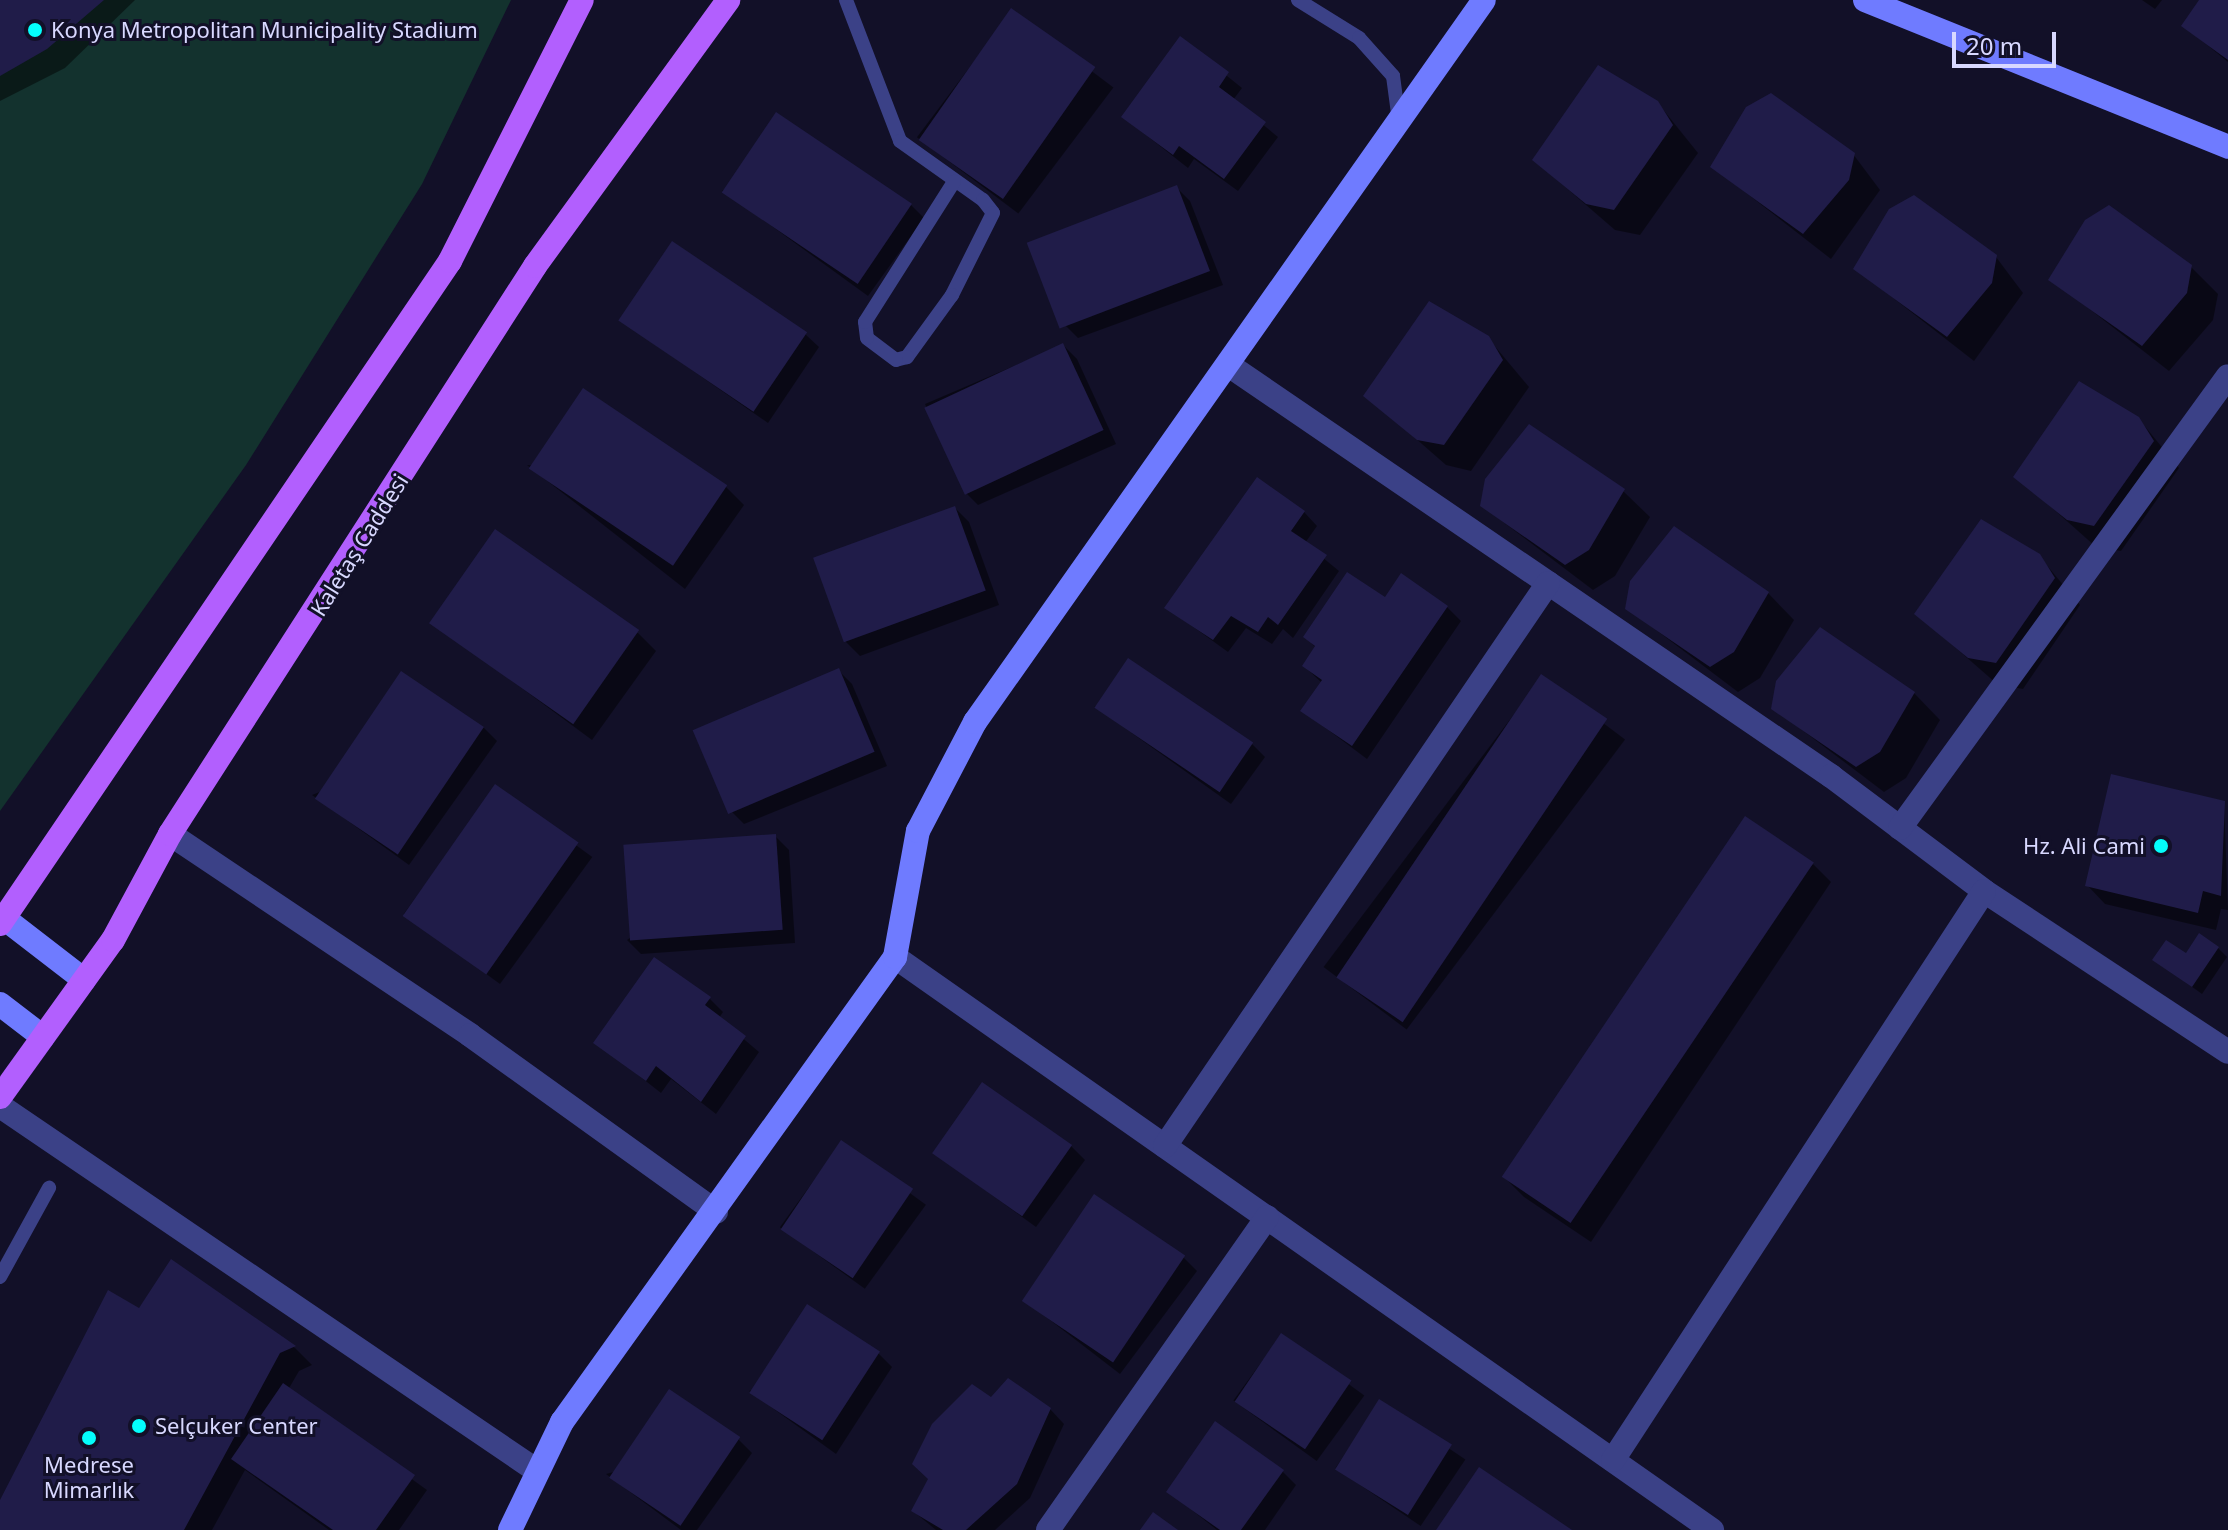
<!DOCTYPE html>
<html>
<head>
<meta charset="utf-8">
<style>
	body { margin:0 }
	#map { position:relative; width:2228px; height:1530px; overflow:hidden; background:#121028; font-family:"Noto Sans",sans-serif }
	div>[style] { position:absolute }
	.green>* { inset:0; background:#13322e }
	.shadow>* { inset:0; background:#0007; transform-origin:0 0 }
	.building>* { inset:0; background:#201c49; transform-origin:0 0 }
	.lane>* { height:14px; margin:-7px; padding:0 7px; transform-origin:7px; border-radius:7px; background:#3b4187 }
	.street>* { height:24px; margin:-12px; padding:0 12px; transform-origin:12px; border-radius:12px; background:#3b4187 }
	.secondary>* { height:24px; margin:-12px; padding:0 12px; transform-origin:12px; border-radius:12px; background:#6f7bff }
	.primary>* { height:24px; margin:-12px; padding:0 12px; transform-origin:12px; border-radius:12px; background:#b25ffe }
	.dots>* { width:22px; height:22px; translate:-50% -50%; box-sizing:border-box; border:4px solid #121028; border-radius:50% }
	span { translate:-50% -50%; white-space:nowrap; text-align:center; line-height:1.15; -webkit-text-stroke:6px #121028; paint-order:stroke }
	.poi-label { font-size:22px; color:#d8d8ff }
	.left { translate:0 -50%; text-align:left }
	.right { translate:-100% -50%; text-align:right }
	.street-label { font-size:22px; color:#d8d8ff }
	.scale { position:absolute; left:1952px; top:32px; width:104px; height:36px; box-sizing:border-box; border:4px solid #d8d8ff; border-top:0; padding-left:10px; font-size:24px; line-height:28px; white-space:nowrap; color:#d8d8ff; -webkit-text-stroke:6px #121028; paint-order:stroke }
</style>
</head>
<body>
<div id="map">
	<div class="green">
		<div style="clip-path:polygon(0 0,511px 0,422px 184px,246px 465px,0 811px)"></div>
	</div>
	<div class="shadow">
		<div style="clip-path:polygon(0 0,135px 0,65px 68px,0 101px)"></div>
		<div style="clip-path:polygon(2142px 0,2162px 0,2155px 9px)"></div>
		<div style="clip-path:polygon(2201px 0,2228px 0,2228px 62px,2184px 26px)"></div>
		<div style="left:1012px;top:11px;width:127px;height:158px;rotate:37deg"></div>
		<div style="clip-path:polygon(1181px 39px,1242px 88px,1233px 100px,1278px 137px,1238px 191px,1194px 159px,1188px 168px,1123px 117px)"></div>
		<div style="clip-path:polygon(1657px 102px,1698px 153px,1640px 235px,1615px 230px,1534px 160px)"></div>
		<div style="clip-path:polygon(1853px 154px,1880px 190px,1831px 259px,1713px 167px)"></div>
		<div style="clip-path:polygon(1176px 187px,1190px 201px,1223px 285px,1078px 338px,1064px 324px)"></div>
		<div style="clip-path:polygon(722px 190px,911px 205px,924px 218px,868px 296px)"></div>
		<div style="clip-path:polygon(1996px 257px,2023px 293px,1974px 361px,1856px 269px)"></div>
		<div style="clip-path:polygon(2191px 267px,2218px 294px,2213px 320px,2169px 371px,2051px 279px)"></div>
		<div style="clip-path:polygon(620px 320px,805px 334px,819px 347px,768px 423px)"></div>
		<div style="clip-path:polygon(1488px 338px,1529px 387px,1471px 471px,1446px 465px,1366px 395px)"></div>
		<div style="clip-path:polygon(1063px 345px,1077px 359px,1116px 444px,978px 505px,964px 491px,925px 404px)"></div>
		<div style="clip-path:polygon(2138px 418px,2179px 468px,2121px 551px,2095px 546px,2016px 476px)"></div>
		<div style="clip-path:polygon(527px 465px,725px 486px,744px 505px,685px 589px)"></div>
		<div style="clip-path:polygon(1623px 491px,1650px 517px,1615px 576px,1593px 590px,1482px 506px)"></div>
		<div style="clip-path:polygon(955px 508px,969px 522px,999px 605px,860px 656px,846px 642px,816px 560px)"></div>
		<div style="clip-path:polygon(1304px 512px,1317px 526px,1305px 543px,1339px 571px,1293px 638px,1283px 629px,1272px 644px,1246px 628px,1228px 652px,1167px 608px)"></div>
		<div style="clip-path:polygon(2039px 556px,2080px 605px,2023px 689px,1997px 684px,1917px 614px)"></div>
		<div style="clip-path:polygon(1768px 593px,1794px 620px,1760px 678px,1738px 692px,1627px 608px)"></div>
		<div style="clip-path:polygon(1385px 600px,1447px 607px,1461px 621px,1367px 759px,1303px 711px,1322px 683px,1304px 666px,1316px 648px,1305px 636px)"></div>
		<div style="clip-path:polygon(431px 621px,638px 633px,656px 651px,592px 740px)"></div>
		<div style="clip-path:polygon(838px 670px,852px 684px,887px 766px,744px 824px,730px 810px)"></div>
		<div style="left:1542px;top:677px;width:104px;height:363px;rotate:37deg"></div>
		<div style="clip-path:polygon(1914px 693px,1940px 720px,1906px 778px,1884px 792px,1773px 708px)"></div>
		<div style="clip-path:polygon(1094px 706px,1252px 744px,1265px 757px,1231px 804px)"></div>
		<div style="clip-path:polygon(483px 727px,497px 741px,409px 865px,312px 795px)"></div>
		<div style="left:496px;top:787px;width:119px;height:157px;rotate:36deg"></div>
		<div style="clip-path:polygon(2224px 802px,2228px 910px,2221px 909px,2216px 930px,2105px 904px,2087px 885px)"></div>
		<div style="clip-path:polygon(775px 836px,789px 850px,795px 943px,641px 954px,627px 940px)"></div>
		<div style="clip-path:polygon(1813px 864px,1831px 882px,1591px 1242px,1524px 1197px,1505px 1178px)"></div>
		<div style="clip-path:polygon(2218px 948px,2227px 957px,2202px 994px,2155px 960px)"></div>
		<div style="clip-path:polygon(710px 999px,723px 1012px,719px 1018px,759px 1052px,716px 1114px,671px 1079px,661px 1093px,596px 1042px)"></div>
		<div style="left:841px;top:1143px;width:105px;height:104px;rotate:36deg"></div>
		<div style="clip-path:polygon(1071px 1146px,1085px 1160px,1036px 1227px,933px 1152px)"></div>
		<div style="clip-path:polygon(1183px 1257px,1197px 1271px,1120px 1374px,1024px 1300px)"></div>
		<div style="clip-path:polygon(172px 1262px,295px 1348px,312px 1365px,299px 1371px,288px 1390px,427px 1490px,399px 1530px,329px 1530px,245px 1470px,212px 1530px,0 1530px,0 1504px)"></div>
		<div style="left:1281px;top:1335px;width:103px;height:81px;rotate:36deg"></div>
		<div style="clip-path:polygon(878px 1353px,892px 1367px,836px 1454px,749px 1391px)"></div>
		<div style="clip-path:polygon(991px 1399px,1050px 1409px,1064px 1424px,1030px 1498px,995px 1530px,936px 1530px,913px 1511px)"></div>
		<div style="left:1380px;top:1402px;width:103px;height:80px;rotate:34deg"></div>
		<div style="clip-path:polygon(738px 1439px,752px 1453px,697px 1530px,681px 1530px,606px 1474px)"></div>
		<div style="clip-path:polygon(1282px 1471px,1296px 1485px,1265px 1530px,1217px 1530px,1168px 1491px)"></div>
	</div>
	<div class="building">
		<div style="clip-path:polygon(0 0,104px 0,47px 49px,0 76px)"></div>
		<div style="clip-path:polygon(2199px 0,2228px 0,2228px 60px,2181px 26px)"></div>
		<div style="left:1011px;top:8px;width:103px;height:161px;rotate:35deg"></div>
		<div style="clip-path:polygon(1180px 36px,1229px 72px,1219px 87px,1266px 122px,1224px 179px,1179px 146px,1173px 155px,1121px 117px)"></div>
		<div style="clip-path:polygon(1598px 65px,1658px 101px,1673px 125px,1614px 210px,1586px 204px,1532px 160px)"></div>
		<div style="clip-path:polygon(1771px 93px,1855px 153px,1849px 180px,1803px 234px,1710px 167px,1746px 107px)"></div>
		<div style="left:776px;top:112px;width:164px;height:97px;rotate:34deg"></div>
		<div style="left:1177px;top:185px;width:92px;height:161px;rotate:69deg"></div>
		<div style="clip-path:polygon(1914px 195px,1997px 255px,1992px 283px,1947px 337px,1853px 269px,1889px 209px)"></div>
		<div style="clip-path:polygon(2109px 205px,2192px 265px,2187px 293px,2142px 346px,2048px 280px,2085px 220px)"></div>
		<div style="left:672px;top:241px;width:163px;height:96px;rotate:34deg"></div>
		<div style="clip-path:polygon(1429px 301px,1489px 336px,1503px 360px,1444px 445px,1417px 440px,1363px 396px)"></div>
		<div style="left:1063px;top:343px;width:96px;height:153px;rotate:65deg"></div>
		<div style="clip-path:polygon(2079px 381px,2139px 417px,2154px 441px,2094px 526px,2067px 520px,2013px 477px)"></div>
		<div style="left:583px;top:388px;width:174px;height:97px;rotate:34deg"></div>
		<div style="clip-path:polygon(1529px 424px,1625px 489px,1589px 550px,1565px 565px,1480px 506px,1485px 479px)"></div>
		<div style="clip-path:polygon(1257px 477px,1305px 511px,1291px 531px,1327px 555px,1278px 625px,1268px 617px,1258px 632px,1231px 616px,1213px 640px,1164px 608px)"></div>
		<div style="left:955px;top:506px;width:90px;height:151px;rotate:70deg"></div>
		<div style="clip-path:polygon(1981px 519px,2040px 554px,2055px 578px,1996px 663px,1968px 658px,1914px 614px)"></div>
		<div style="clip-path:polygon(1674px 526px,1769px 592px,1734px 652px,1710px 667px,1625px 609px,1630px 581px)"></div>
		<div style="left:495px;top:529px;width:176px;height:115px;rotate:35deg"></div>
		<div style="clip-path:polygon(1347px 572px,1385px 597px,1401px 573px,1448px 606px,1352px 746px,1300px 711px,1322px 680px,1302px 666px,1315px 646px,1303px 637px)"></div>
		<div style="clip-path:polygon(1820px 627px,1915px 692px,1880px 752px,1856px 767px,1771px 709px,1776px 681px)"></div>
		<div style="left:1128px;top:658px;width:151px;height:60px;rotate:34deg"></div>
		<div style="left:839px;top:668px;width:91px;height:159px;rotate:67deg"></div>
		<div style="left:401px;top:671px;width:100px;height:154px;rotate:34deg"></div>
		<div style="left:1541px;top:674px;width:80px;height:366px;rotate:34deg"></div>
		<div style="clip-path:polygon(2111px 774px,2225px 801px,2221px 896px,2203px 891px,2198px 913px,2085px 886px)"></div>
		<div style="left:495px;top:784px;width:102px;height:161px;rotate:35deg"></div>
		<div style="left:1745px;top:816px;width:83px;height:435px;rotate:34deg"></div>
		<div style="left:776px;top:834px;width:96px;height:153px;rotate:86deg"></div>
		<div style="clip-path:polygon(2199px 933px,2219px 947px,2192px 987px,2152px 960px,2166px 940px,2186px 953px)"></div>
		<div style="clip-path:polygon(654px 957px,711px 997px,705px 1005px,746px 1036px,701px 1102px,656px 1066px,646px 1081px,593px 1043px)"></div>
		<div style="left:982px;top:1082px;width:110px;height:87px;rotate:35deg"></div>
		<div style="left:841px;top:1140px;width:87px;height:108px;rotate:34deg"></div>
		<div style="left:1094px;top:1194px;width:110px;height:129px;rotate:34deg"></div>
		<div style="clip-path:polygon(171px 1259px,296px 1346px,280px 1353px,184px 1530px,0 1530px,0 1500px,108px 1290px,139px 1308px)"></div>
		<div style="left:807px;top:1304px;width:87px;height:106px;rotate:33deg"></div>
		<div style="left:1281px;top:1333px;width:85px;height:83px;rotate:34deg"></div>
		<div style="clip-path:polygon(1008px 1378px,1051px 1408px,1017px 1484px,966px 1530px,943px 1530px,911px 1511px,928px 1479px,912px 1464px,932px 1424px,972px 1384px,991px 1397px)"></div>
		<div style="clip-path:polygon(283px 1383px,415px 1475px,376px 1530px,333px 1530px,231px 1459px)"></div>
		<div style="left:669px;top:1389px;width:86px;height:107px;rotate:34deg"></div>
		<div style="left:1379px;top:1399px;width:86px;height:83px;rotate:32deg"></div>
		<div style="clip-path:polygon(1215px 1421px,1284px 1470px,1241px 1530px,1220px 1530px,1166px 1492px)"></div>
		<div style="clip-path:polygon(1479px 1467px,1572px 1530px,1436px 1530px)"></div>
		<div style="clip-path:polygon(1153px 1512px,1178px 1530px,1140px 1530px)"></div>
	</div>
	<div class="lane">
		<div style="left:846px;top:0;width:151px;rotate:69deg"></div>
		<div style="left:900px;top:141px;width:102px;rotate:35.4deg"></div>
		<div style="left:983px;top:200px;width:16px;rotate:52deg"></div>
		<div style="left:993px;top:213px;width:92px;rotate:116.6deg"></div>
		<div style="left:952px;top:295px;width:77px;rotate:126deg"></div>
		<div style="left:907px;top:357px;width:11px;rotate:165deg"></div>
		<div style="left:896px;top:360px;width:36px;rotate:-143deg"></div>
		<div style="left:867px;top:338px;width:16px;rotate:-97deg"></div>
		<div style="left:865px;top:322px;width:166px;rotate:-57.6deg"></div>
		<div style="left:1298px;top:0;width:72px;rotate:31.9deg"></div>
		<div style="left:1359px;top:38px;width:51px;rotate:48.2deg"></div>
		<div style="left:1393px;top:76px;width:45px;rotate:82.4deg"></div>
		<div style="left:0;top:1277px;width:102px;rotate:-61.2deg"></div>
	</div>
	<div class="street">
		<div style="left:1230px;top:366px;width:728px;rotate:34.3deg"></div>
		<div style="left:1831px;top:776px;width:191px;rotate:36.9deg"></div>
		<div style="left:1984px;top:891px;width:292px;rotate:33.4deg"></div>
		<div style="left:1900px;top:828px;width:558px;rotate:-54.03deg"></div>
		<div style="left:170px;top:834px;width:361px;rotate:33.8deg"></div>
		<div style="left:470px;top:1035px;width:303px;rotate:35.7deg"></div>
		<div style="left:895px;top:957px;width:998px;rotate:35.04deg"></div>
		<div style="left:0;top:1106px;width:649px;rotate:34.2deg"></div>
		<div style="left:1165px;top:1146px;width:681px;rotate:-55.77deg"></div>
		<div style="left:1613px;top:1460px;width:679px;rotate:-56.89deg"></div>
		<div style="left:1048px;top:1530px;width:382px;rotate:-55deg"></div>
	</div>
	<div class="secondary">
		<div style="left:1865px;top:0;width:392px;rotate:22deg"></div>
		<div style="left:0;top:915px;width:106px;rotate:37.7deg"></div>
		<div style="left:0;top:1004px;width:54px;rotate:37.5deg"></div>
		<div style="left:510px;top:1530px;width:120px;rotate:-64.3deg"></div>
		<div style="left:562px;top:1422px;width:572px;rotate:-54.39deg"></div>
		<div style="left:895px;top:957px;width:128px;rotate:-79.7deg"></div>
		<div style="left:918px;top:831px;width:123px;rotate:-62.4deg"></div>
		<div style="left:975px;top:722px;width:883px;rotate:-54.82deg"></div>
	</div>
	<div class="primary">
		<div style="left:0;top:924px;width:801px;rotate:-55.83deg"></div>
		<div style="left:450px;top:261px;width:292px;rotate:-63.2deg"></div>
		<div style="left:0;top:1097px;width:193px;rotate:-54.3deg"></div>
		<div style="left:113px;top:940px;width:120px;rotate:-61.7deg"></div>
		<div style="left:170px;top:834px;width:675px;rotate:-57.27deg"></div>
		<div style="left:535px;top:266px;width:329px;rotate:-54deg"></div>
	</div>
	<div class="dots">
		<div style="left:35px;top:30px;background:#04fefc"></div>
		<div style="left:2161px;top:846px;background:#04fefc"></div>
		<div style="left:139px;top:1426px;background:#04fefc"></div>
		<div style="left:89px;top:1438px;background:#04fefc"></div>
	</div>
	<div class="poi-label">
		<span class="left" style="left:51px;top:30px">Konya Metropolitan Municipality Stadium</span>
		<span class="right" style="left:2145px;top:846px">Hz. Ali Cami</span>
		<span class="left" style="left:155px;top:1426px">Selçuker Center</span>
		<span style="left:89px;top:1477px">Medrese<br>Mimarlık</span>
	</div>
	<div class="street-label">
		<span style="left:359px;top:545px;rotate:-58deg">Kaletaş Caddesi</span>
	</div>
	<div class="scale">20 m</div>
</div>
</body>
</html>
